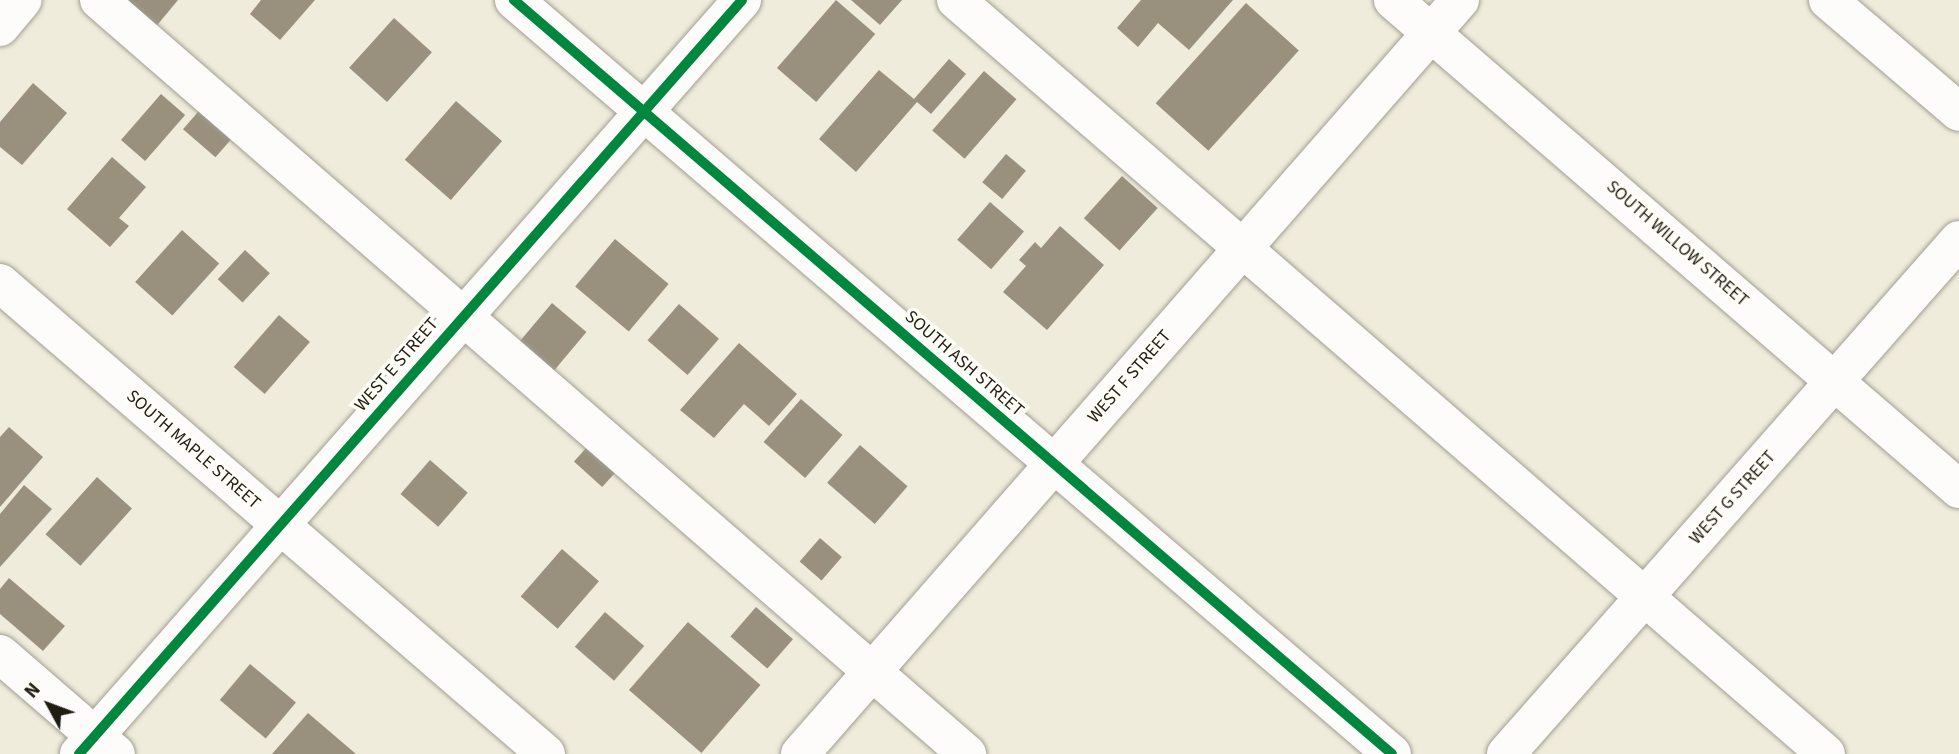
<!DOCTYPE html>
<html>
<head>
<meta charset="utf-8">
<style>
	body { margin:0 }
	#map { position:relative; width:1959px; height:754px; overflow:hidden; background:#f0ecdb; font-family:"Source Sans 3",sans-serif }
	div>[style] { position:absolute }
	.building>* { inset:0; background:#99917e; transform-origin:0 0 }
	.roads { filter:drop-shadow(0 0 2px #a29f92) drop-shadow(0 0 2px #a29f92) }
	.minor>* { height:38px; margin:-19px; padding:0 19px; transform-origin:19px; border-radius:19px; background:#fdfcfa }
	.major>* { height:38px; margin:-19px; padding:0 19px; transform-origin:19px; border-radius:19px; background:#fdfcfa }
	.cycleway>* { height:10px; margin:-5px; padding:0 5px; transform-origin:5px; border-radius:5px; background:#00873e }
	span { translate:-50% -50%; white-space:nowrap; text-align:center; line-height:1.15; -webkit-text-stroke:7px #fffef8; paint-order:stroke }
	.street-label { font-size:18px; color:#1f1c11 }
	.north { position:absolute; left:14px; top:670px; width:70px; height:70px; -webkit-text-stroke:5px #fffef8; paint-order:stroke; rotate:311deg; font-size:19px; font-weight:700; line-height:28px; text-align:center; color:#1f1c11 }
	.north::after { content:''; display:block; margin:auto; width:24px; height:32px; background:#1f1c11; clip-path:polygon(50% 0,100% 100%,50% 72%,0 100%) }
</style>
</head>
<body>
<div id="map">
	<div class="building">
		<div style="clip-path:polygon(121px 0,178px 0,154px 29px)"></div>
		<div style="clip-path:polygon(261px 0,315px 0,280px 40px,250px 14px)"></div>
		<div style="left:836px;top:0;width:52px;height:90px;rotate:41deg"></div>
		<div style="clip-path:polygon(851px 0,902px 0,880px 25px)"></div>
		<div style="clip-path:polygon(1141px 0,1233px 0,1189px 50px,1158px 23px,1138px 47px,1117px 28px)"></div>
		<div style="left:1246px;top:3px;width:71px;height:135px;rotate:42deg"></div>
		<div style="left:394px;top:18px;width:51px;height:67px;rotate:42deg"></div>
		<div style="clip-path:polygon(949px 59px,966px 74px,931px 114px,917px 102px,856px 172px,819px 139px,879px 70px,914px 99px)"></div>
		<div style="left:984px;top:71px;width:43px;height:79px;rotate:41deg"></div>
		<div style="clip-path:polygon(33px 83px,67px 113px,22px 165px,0 147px,0 122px)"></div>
		<div style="left:161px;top:94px;width:32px;height:61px;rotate:41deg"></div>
		<div style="left:456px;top:101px;width:61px;height:78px;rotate:41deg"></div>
		<div style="left:204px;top:105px;width:43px;height:32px;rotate:41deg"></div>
		<div style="left:1006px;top:154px;width:26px;height:37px;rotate:40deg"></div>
		<div style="clip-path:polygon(112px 157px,146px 187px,119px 218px,129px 226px,110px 247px,67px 209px)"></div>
		<div style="left:1122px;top:176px;width:48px;height:57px;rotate:42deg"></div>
		<div style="left:990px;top:202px;width:45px;height:50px;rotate:41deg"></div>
		<div style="clip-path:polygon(1060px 226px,1104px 265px,1047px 330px,1003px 292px,1026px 266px,1019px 260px,1035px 242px,1041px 248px)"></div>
		<div style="left:182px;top:230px;width:50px;height:70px;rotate:42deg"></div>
		<div style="left:615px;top:239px;width:70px;height:62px;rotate:40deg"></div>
		<div style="left:245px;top:250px;width:34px;height:40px;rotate:43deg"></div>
		<div style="left:552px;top:303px;width:45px;height:52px;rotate:40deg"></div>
		<div style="left:679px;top:304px;width:53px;height:48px;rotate:41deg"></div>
		<div style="left:279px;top:315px;width:41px;height:69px;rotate:41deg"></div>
		<div style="clip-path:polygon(739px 343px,797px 394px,769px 426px,744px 404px,714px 438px,680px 410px)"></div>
		<div style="left:801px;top:399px;width:55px;height:57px;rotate:41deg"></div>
		<div style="clip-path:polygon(9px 427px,43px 457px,0 507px,0 437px)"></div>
		<div style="left:860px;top:445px;width:63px;height:50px;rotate:41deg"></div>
		<div style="left:588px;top:446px;width:38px;height:21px;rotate:42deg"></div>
		<div style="left:430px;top:460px;width:50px;height:45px;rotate:41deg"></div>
		<div style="left:97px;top:477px;width:47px;height:77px;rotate:42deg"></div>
		<div style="clip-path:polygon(24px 485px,52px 509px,0 567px,0 514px)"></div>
		<div style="left:820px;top:538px;width:29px;height:31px;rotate:41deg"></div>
		<div style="left:562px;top:549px;width:49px;height:63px;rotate:41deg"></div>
		<div style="clip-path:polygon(9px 578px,65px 626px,43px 651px,0 614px,0 589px)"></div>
		<div style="left:756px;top:607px;width:49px;height:39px;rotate:41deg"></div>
		<div style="left:605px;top:612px;width:52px;height:46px;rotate:41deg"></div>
		<div style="left:688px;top:622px;width:96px;height:90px;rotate:41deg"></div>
		<div style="left:250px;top:664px;width:60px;height:47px;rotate:40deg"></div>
		<div style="clip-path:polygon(308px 713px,356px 754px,272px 754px)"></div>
	</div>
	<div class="roads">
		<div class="minor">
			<div style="left:99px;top:0;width:1150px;rotate:40.98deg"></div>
			<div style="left:514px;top:0;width:1157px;rotate:40.65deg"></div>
			<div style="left:956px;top:0;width:1151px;rotate:40.91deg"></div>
			<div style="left:1828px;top:0;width:172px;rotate:40.5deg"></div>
			<div style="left:0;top:27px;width:35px;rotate:-50deg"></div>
			<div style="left:0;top:283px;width:721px;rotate:40.78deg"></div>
			<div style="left:0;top:654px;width:153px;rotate:40.8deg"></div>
			<div style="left:79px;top:754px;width:1004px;rotate:-48.67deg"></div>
			<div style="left:800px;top:754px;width:1002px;rotate:-48.8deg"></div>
			<div style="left:1506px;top:754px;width:685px;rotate:-48.61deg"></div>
		</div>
		<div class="major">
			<div style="left:1393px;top:0;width:748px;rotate:40.83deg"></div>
		</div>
	</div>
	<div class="cycleway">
		<div style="left:514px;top:0;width:1157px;rotate:40.65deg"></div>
		<div style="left:79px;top:754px;width:1004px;rotate:-48.67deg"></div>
	</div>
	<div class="street-label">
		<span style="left:1677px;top:244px;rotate:41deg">SOUTH WILLOW STREET</span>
		<span style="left:964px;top:364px;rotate:41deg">SOUTH ASH STREET</span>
		<span style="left:397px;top:365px;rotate:-49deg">WEST E STREET</span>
		<span style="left:1130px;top:377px;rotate:-49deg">WEST F STREET</span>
		<span style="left:193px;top:450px;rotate:41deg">SOUTH MAPLE STREET</span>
		<span style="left:1733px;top:498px;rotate:-48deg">WEST G STREET</span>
	</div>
	<div class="north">N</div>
</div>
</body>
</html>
